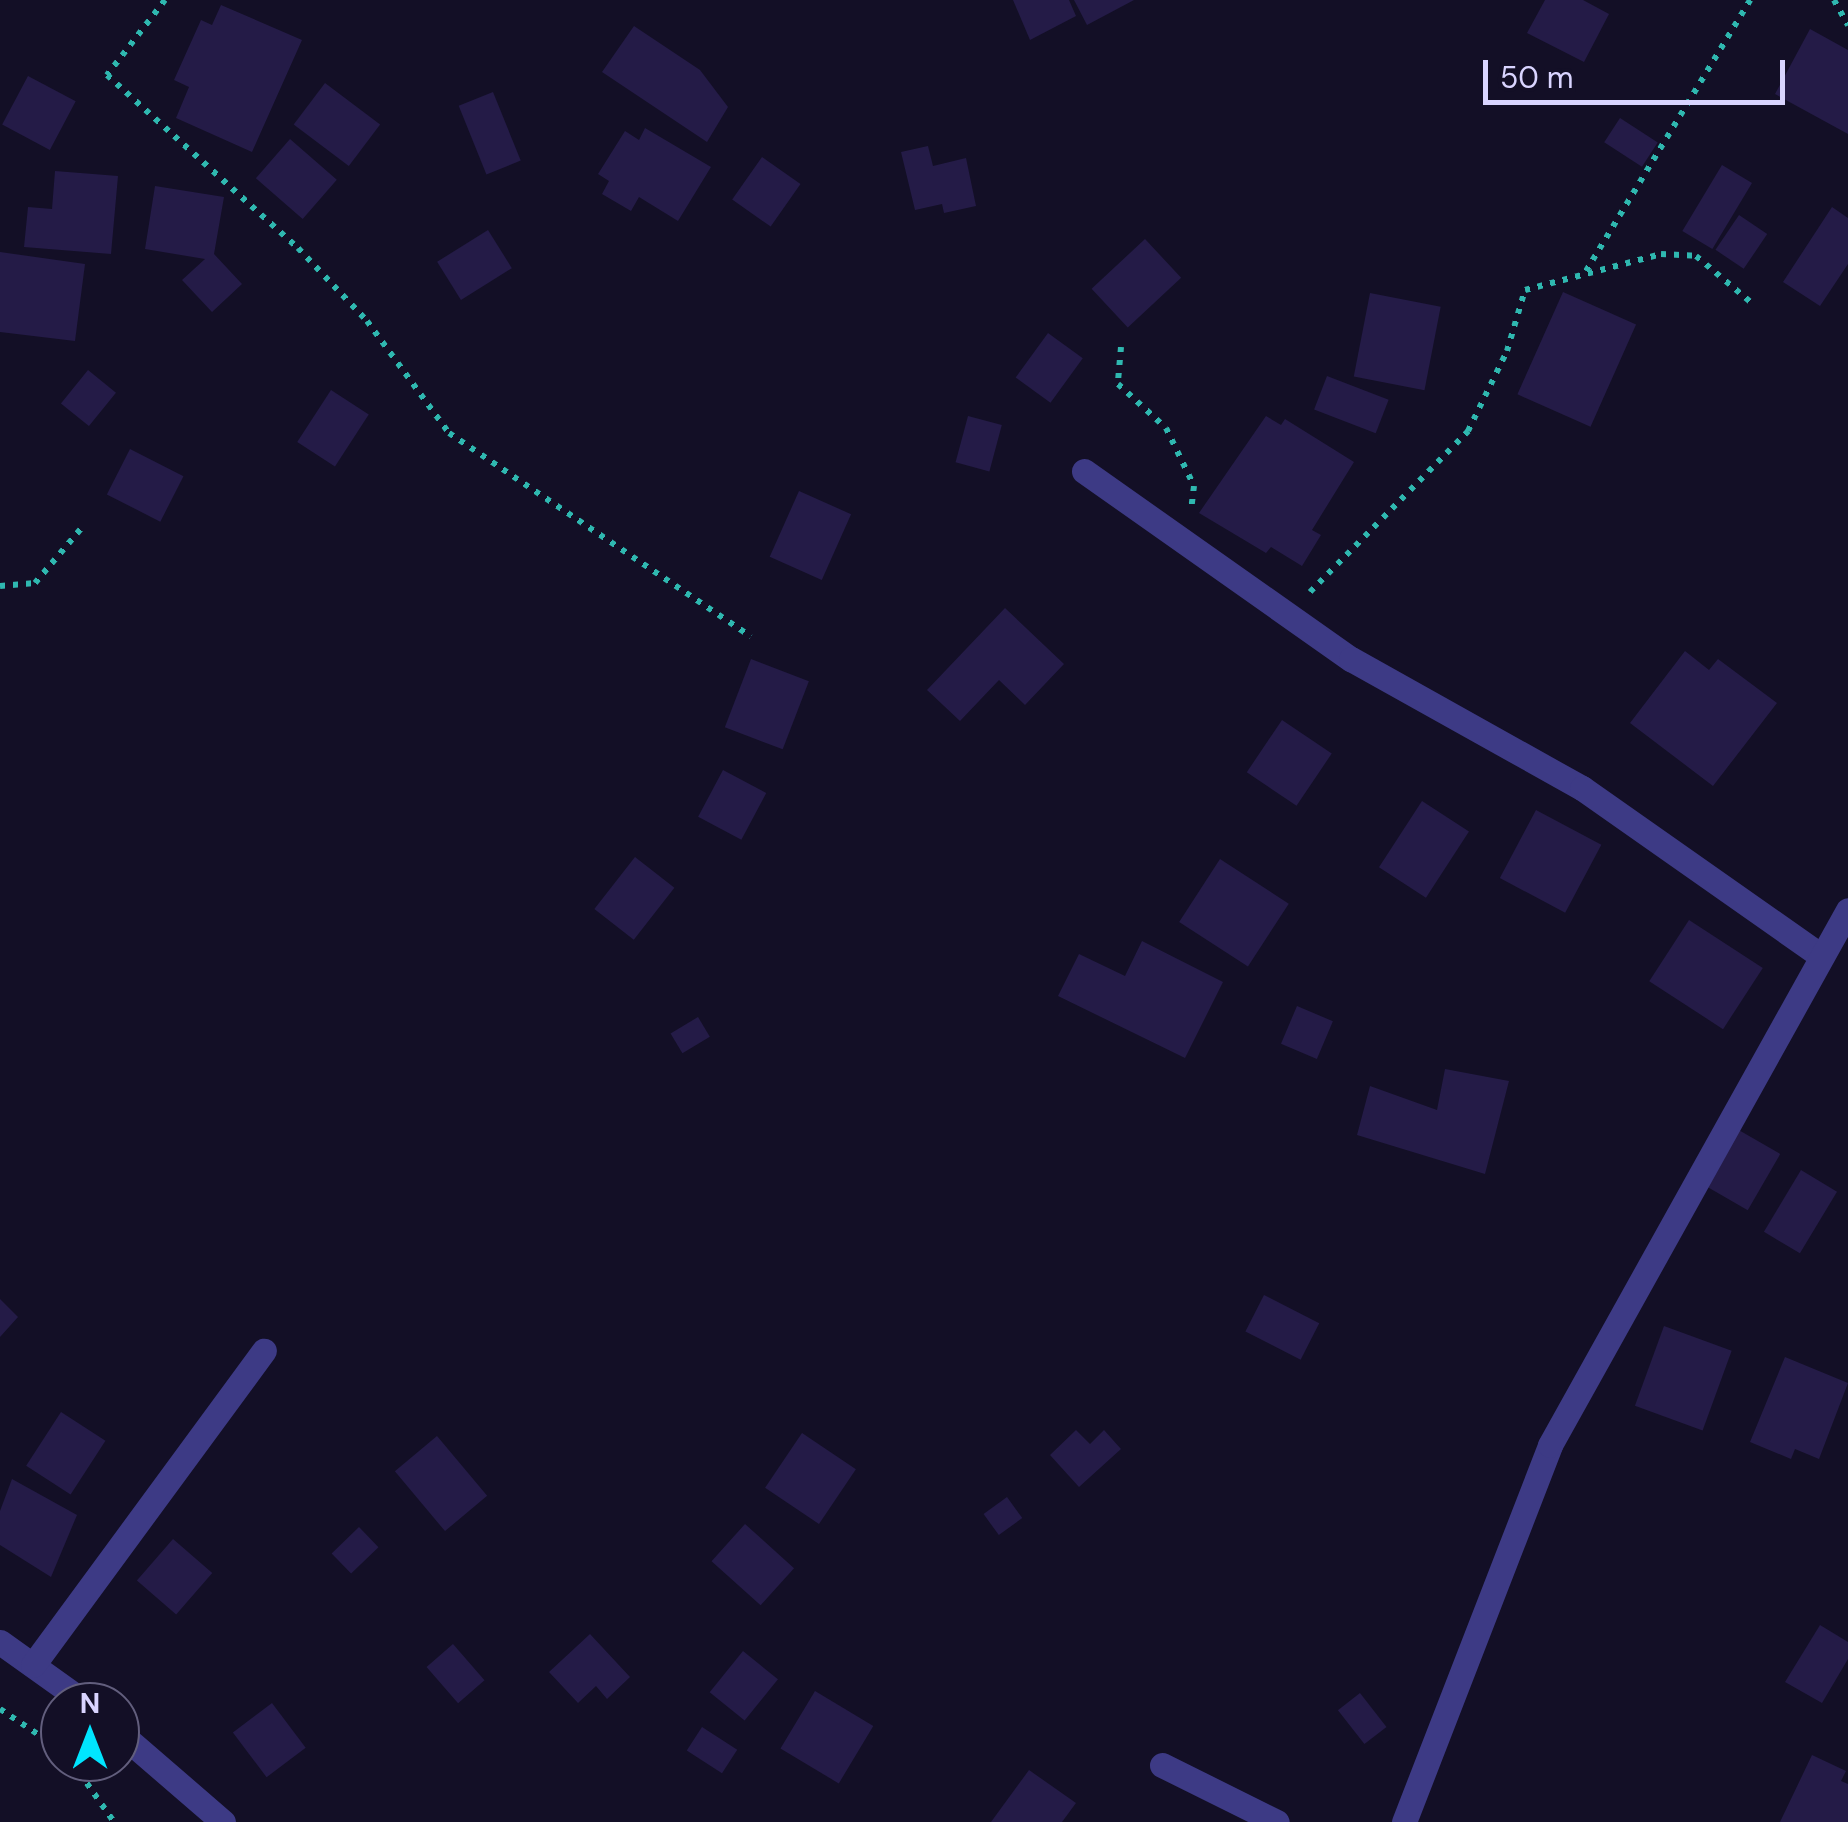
<!DOCTYPE html>
<html>
<head>
<meta charset="utf-8">
<style>
	body { margin:0 }
	#map { position:relative; width:1848px; height:1822px; overflow:hidden; background:#130f26; font-family:"DM Sans",sans-serif }
	div>[style] { position:absolute }
	.building>* { inset:0; background:#241b47; transform-origin:0 0 }
	.path>* { height:6px; margin-top:-3px; transform-origin:0; background:repeating-linear-gradient(90deg,#2fb8b0 0 5px,transparent 0 13px) }
	.minor>* { height:25px; margin:-12.5px; padding:0 12.5px; transform-origin:12.5px; border-radius:12.5px; background:#3d3a85 }
	span { translate:-50% -50%; white-space:nowrap; text-align:center; line-height:1.15; -webkit-text-stroke:8px #130f26; paint-order:stroke }
	.north { position:absolute; left:40px; top:1682px; width:100px; height:100px; box-sizing:border-box; background:#130f26; border:2px solid #625e7d; border-radius:50%; rotate:0deg; font-size:28px; font-weight:700; line-height:40px; text-align:center; color:#d9d4ff }
	.north::after { content:''; display:block; margin:auto; width:35px; height:45px; background:#00e5ff; clip-path:polygon(50% 0,100% 100%,50% 72%,0 100%) }
	.scale { position:absolute; left:1483px; top:60px; width:302px; height:45px; box-sizing:border-box; border:5px solid #d9d4ff; border-top:0; padding-left:12px; font-size:30px; line-height:35px; white-space:nowrap; color:#d9d4ff; -webkit-text-stroke:8px #130f26; paint-order:stroke }
</style>
</head>
<body>
<div id="map">
	<div class="building">
		<div style="clip-path:polygon(1013px 0,1069px 0,1076px 16px,1030px 40px)"></div>
		<div style="clip-path:polygon(1074px 0,1134px 0,1087px 25px)"></div>
		<div style="clip-path:polygon(1545px 0,1583px 0,1609px 14px,1584px 62px,1527px 33px)"></div>
		<div style="clip-path:polygon(221px 5px,302px 40px,252px 152px,176px 118px,189px 87px,174px 80px,201px 20px,212px 25px)"></div>
		<div style="clip-path:polygon(634px 26px,700px 70px,728px 107px,707px 142px,602px 72px)"></div>
		<div style="clip-path:polygon(1810px 29px,1848px 50px,1848px 134px,1775px 94px)"></div>
		<div style="left:28px;top:76px;width:54px;height:55px;rotate:28deg"></div>
		<div style="left:325px;top:83px;width:69px;height:52px;rotate:37deg"></div>
		<div style="left:493px;top:92px;width:74px;height:37px;rotate:68deg"></div>
		<div style="left:1620px;top:118px;width:45px;height:29px;rotate:33deg"></div>
		<div style="clip-path:polygon(645px 128px,711px 167px,678px 221px,639px 197px,631px 211px,602px 194px,609px 181px,598px 174px,625px 131px,639px 140px)"></div>
		<div style="left:290px;top:139px;width:62px;height:52px;rotate:41deg"></div>
		<div style="clip-path:polygon(928px 146px,933px 166px,966px 158px,976px 206px,944px 213px,942px 204px,915px 210px,901px 152px)"></div>
		<div style="left:762px;top:157px;width:47px;height:52px;rotate:35deg"></div>
		<div style="left:1722px;top:165px;width:35px;height:77px;rotate:31deg"></div>
		<div style="clip-path:polygon(55px 171px,118px 176px,111px 254px,24px 247px,28px 207px,52px 209px)"></div>
		<div style="clip-path:polygon(155px 186px,224px 197px,214px 254px,242px 284px,212px 312px,182px 280px,205px 259px,145px 249px)"></div>
		<div style="clip-path:polygon(1832px 207px,1848px 218px,1848px 264px,1820px 306px,1783px 282px)"></div>
		<div style="left:1739px;top:215px;width:34px;height:42px;rotate:34deg"></div>
		<div style="left:488px;top:230px;width:45px;height:60px;rotate:58deg"></div>
		<div style="left:1145px;top:239px;width:53px;height:73px;rotate:47deg"></div>
		<div style="clip-path:polygon(0 252px,85px 264px,75px 341px,0 332px)"></div>
		<div style="left:1563px;top:292px;width:80px;height:112px;rotate:24deg"></div>
		<div style="left:1370px;top:293px;width:72px;height:85px;rotate:11deg"></div>
		<div style="left:1048px;top:333px;width:43px;height:55px;rotate:36deg"></div>
		<div style="left:88px;top:370px;width:36px;height:43px;rotate:39deg"></div>
		<div style="left:1327px;top:376px;width:66px;height:36px;rotate:21deg"></div>
		<div style="left:331px;top:390px;width:45px;height:62px;rotate:33deg"></div>
		<div style="left:968px;top:416px;width:35px;height:48px;rotate:15deg"></div>
		<div style="clip-path:polygon(1266px 416px,1281px 425px,1285px 419px,1354px 462px,1312px 530px,1321px 535px,1302px 566px,1271px 547px,1266px 553px,1199px 513px)"></div>
		<div style="left:130px;top:449px;width:60px;height:51px;rotate:27deg"></div>
		<div style="left:799px;top:491px;width:57px;height:72px;rotate:24deg"></div>
		<div style="clip-path:polygon(1005px 608px,1064px 664px,1025px 705px,999px 680px,960px 721px,927px 690px)"></div>
		<div style="clip-path:polygon(1685px 651px,1709px 670px,1718px 659px,1777px 703px,1713px 786px,1630px 723px)"></div>
		<div style="left:751px;top:659px;width:62px;height:73px;rotate:21deg"></div>
		<div style="left:1282px;top:720px;width:60px;height:63px;rotate:34deg"></div>
		<div style="left:723px;top:770px;width:49px;height:53px;rotate:28deg"></div>
		<div style="left:1422px;top:801px;width:56px;height:79px;rotate:33deg"></div>
		<div style="left:1536px;top:810px;width:74px;height:77px;rotate:28deg"></div>
		<div style="left:635px;top:857px;width:50px;height:66px;rotate:38deg"></div>
		<div style="left:1220px;top:859px;width:82px;height:75px;rotate:33deg"></div>
		<div style="left:1689px;top:920px;width:88px;height:73px;rotate:33deg"></div>
		<div style="clip-path:polygon(1142px 941px,1223px 982px,1185px 1058px,1058px 996px,1079px 954px,1125px 976px)"></div>
		<div style="left:1297px;top:1006px;width:39px;height:41px;rotate:23deg"></div>
		<div style="left:698px;top:1017px;width:23px;height:32px;rotate:59deg"></div>
		<div style="clip-path:polygon(1445px 1069px,1509px 1081px,1485px 1174px,1357px 1135px,1370px 1086px,1437px 1110px)"></div>
		<div style="left:1730px;top:1125px;width:58px;height:65px;rotate:30deg"></div>
		<div style="left:1801px;top:1170px;width:42px;height:72px;rotate:31deg"></div>
		<div style="left:1264px;top:1295px;width:62px;height:41px;rotate:27deg"></div>
		<div style="clip-path:polygon(0 1299px,18px 1317px,0 1337px)"></div>
		<div style="left:1664px;top:1326px;width:72px;height:85px;rotate:20deg"></div>
		<div style="clip-path:polygon(1785px 1357px,1848px 1383px,1819px 1459px,1795px 1449px,1791px 1459px,1750px 1442px)"></div>
		<div style="left:61px;top:1412px;width:53px;height:64px;rotate:33deg"></div>
		<div style="clip-path:polygon(1076px 1430px,1090px 1444px,1104px 1430px,1121px 1449px,1079px 1487px,1050px 1455px)"></div>
		<div style="left:802px;top:1433px;width:65px;height:66px;rotate:34deg"></div>
		<div style="left:437px;top:1436px;width:78px;height:55px;rotate:50deg"></div>
		<div style="clip-path:polygon(12px 1479px,77px 1515px,51px 1577px,0 1545px,0 1511px)"></div>
		<div style="left:1007px;top:1497px;width:26px;height:29px;rotate:54deg"></div>
		<div style="left:745px;top:1524px;width:66px;height:50px;rotate:42deg"></div>
		<div style="left:359px;top:1527px;width:28px;height:38px;rotate:46deg"></div>
		<div style="left:173px;top:1539px;width:52px;height:55px;rotate:41deg"></div>
		<div style="clip-path:polygon(1820px 1625px,1848px 1642px,1848px 1659px,1822px 1703px,1785px 1682px)"></div>
		<div style="clip-path:polygon(590px 1634px,630px 1677px,607px 1699px,596px 1686px,578px 1703px,549px 1672px)"></div>
		<div style="left:453px;top:1644px;width:48px;height:35px;rotate:49deg"></div>
		<div style="left:743px;top:1651px;width:45px;height:53px;rotate:39deg"></div>
		<div style="left:815px;top:1691px;width:68px;height:67px;rotate:31deg"></div>
		<div style="left:1360px;top:1693px;width:43px;height:28px;rotate:52deg"></div>
		<div style="left:272px;top:1703px;width:56px;height:49px;rotate:53deg"></div>
		<div style="left:702px;top:1727px;width:42px;height:28px;rotate:33deg"></div>
		<div style="clip-path:polygon(1812px 1755px,1846px 1771px,1841px 1781px,1848px 1784px,1848px 1822px,1780px 1822px)"></div>
		<div style="clip-path:polygon(1029px 1770px,1076px 1803px,1062px 1822px,991px 1822px)"></div>
	</div>
	<div class="path">
		<div style="left:165px;top:0;width:95px;rotate:127.7deg"></div>
		<div style="left:107px;top:75px;width:258px;rotate:42.2deg"></div>
		<div style="left:298px;top:248px;width:100px;rotate:46.6deg"></div>
		<div style="left:367px;top:321px;width:139px;rotate:53.8deg"></div>
		<div style="left:449px;top:433px;width:364px;rotate:34deg"></div>
		<div style="left:1834px;top:0;width:29px;rotate:61deg"></div>
		<div style="left:1586px;top:271px;width:317px;rotate:-58.8deg"></div>
		<div style="left:1121px;top:347px;width:37px;rotate:95deg"></div>
		<div style="left:1118px;top:384px;width:65px;rotate:42.5deg"></div>
		<div style="left:1166px;top:428px;width:64px;rotate:64.2deg"></div>
		<div style="left:1194px;top:486px;width:23px;rotate:97deg"></div>
		<div style="left:0;top:586px;width:35px;rotate:-5deg"></div>
		<div style="left:35px;top:583px;width:76px;rotate:-49.8deg"></div>
		<div style="left:1310px;top:592px;width:226px;rotate:-45.5deg"></div>
		<div style="left:1468px;top:431px;width:89px;rotate:-64deg"></div>
		<div style="left:1507px;top:351px;width:64px;rotate:-73.6deg"></div>
		<div style="left:1525px;top:290px;width:141px;rotate:-14.8deg"></div>
		<div style="left:1661px;top:254px;width:35px;rotate:3deg"></div>
		<div style="left:1696px;top:256px;width:76px;rotate:40.2deg"></div>
		<div style="left:0;top:1709px;width:72px;rotate:33.7deg"></div>
		<div style="left:72px;top:1762px;width:73px;rotate:55deg"></div>
	</div>
	<div class="minor">
		<div style="left:1084px;top:471px;width:327px;rotate:35.2deg"></div>
		<div style="left:1351px;top:659px;width:265px;rotate:29.2deg"></div>
		<div style="left:1582px;top:788px;width:291px;rotate:35.1deg"></div>
		<div style="left:0;top:1642px;width:103px;rotate:35.5deg"></div>
		<div style="left:33px;top:1665px;width:390px;rotate:-53.7deg"></div>
		<div style="left:120px;top:1733px;width:136px;rotate:40.8deg"></div>
		<div style="left:1162px;top:1765px;width:128px;rotate:26.4deg"></div>
		<div style="left:1404px;top:1822px;width:404px;rotate:-68.8deg"></div>
		<div style="left:1550px;top:1445px;width:612px;rotate:-60.88deg"></div>
	</div>
	<div class="north">N</div>
	<div class="scale">50 m</div>
</div>
</body>
</html>
